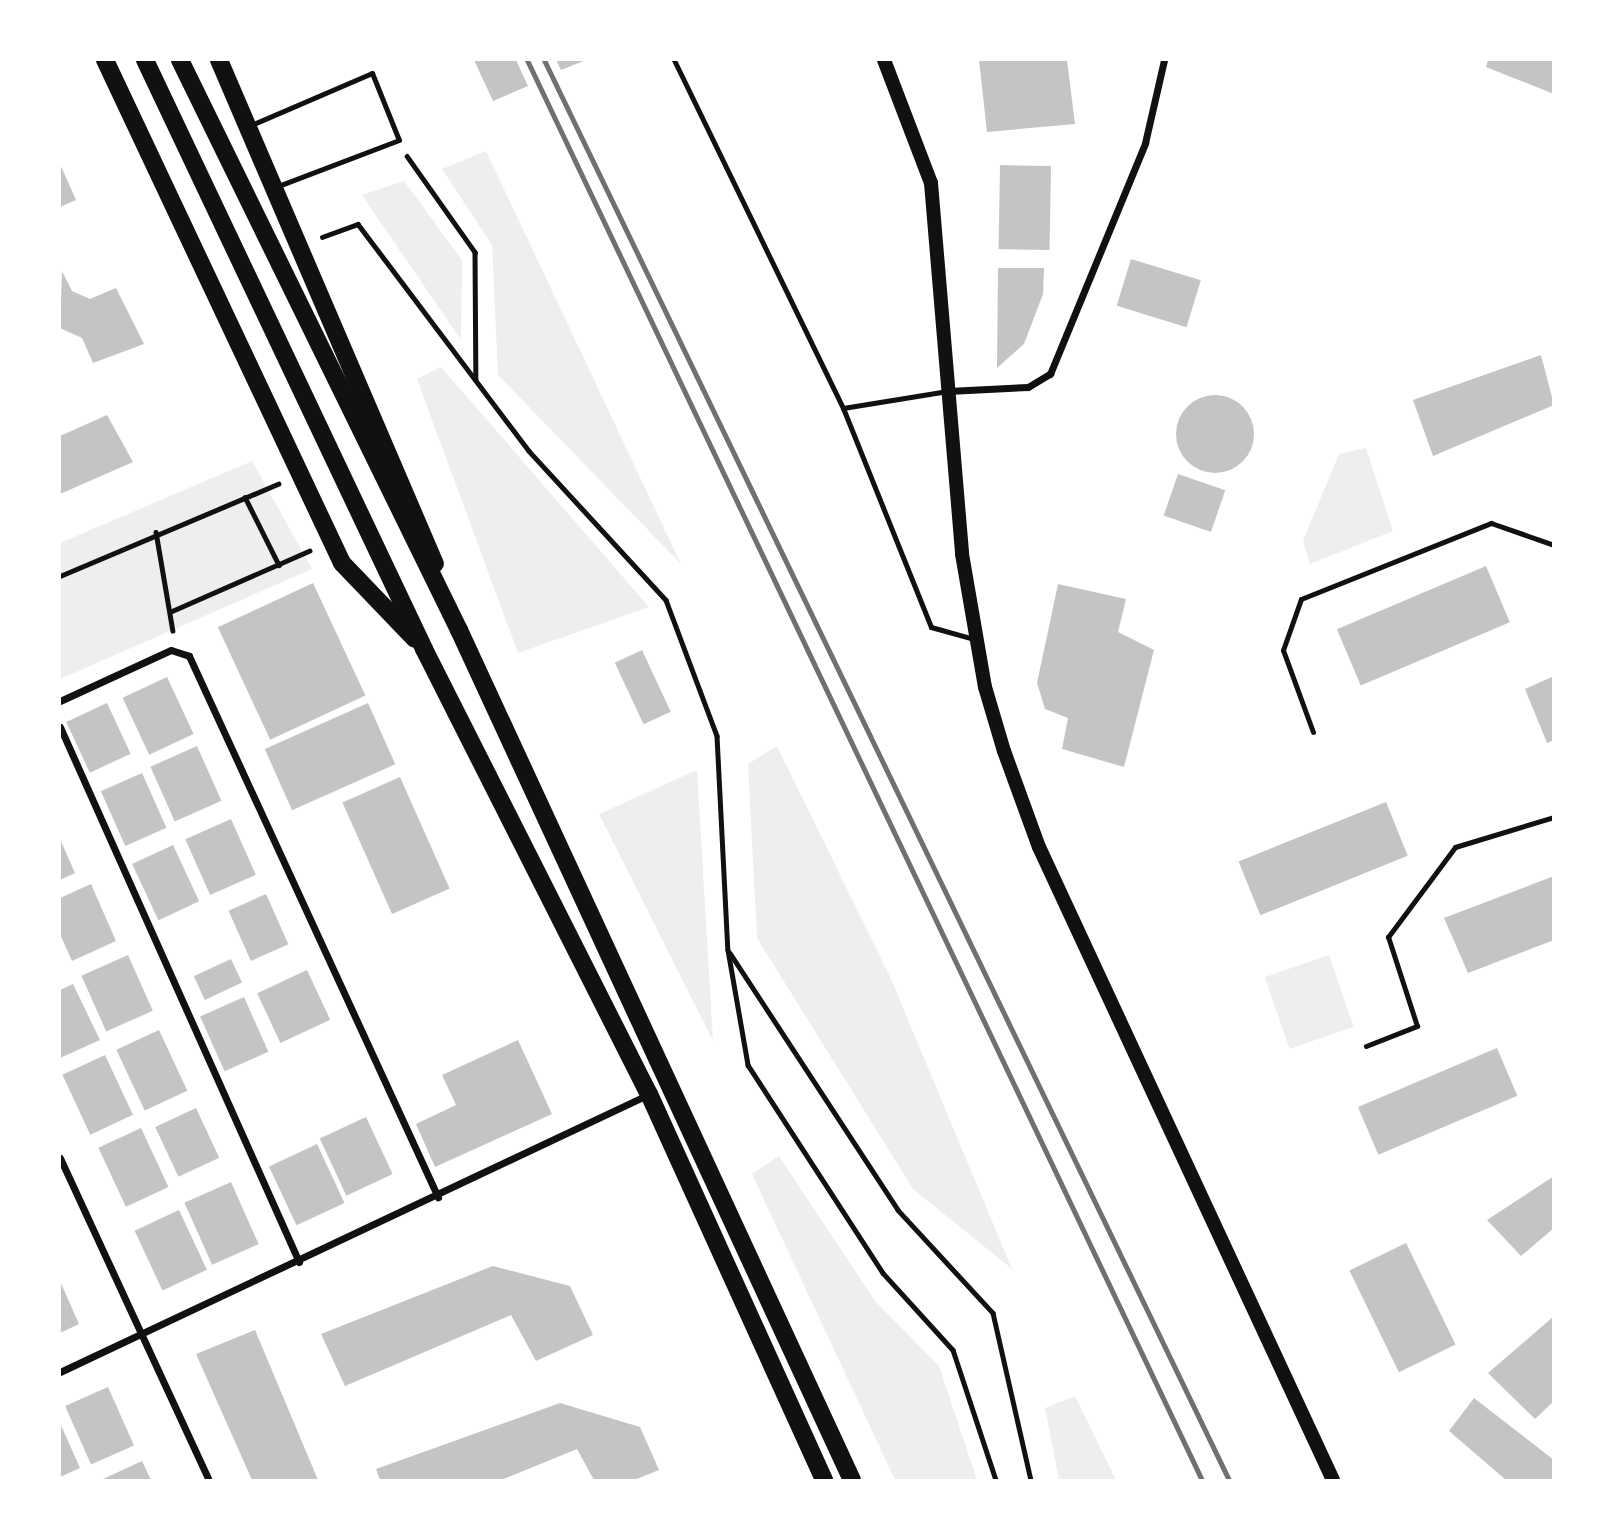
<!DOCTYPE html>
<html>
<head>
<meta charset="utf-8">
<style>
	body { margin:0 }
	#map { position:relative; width:1613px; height:1540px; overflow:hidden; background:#fff; font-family:"Exo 2",sans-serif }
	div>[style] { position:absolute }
	.green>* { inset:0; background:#eee; transform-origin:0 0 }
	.building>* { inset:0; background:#c4c4c4; transform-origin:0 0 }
	.round { border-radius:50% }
	.path>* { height:4.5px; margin:-2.25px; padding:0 2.25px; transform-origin:2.25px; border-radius:2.25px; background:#111 }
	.service>* { height:5px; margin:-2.5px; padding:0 2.5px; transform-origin:2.5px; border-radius:2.5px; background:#111 }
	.minor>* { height:7px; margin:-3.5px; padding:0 3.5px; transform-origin:3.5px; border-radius:3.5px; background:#111 }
	.secondary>* { height:14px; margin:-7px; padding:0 7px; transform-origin:7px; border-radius:7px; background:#111 }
	.primary>* { height:18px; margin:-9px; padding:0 9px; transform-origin:9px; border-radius:9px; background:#111 }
	.rail>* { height:5px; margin:-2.5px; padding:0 2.5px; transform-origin:2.5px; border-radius:2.5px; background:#707070 }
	span { translate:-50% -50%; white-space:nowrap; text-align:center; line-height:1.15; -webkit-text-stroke:6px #fff; paint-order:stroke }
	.frame { position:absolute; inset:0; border:61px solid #fff; pointer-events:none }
</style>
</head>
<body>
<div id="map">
	<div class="green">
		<div style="clip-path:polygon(486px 151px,681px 564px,498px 375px,492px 245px,442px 169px)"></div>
		<div style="clip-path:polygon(404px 181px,462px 260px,461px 340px,362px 195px)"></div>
		<div style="clip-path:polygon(441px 367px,649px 607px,518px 653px,417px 379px)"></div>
		<div style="clip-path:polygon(1366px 448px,1393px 531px,1310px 564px,1303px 541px,1339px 454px)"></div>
		<div style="clip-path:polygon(252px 461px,312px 569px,60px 679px,60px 543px)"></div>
		<div style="clip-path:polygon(777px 746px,891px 979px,1012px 1269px,913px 1189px,757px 938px,748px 764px)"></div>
		<div style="clip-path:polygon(697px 770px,713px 1041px,599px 814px)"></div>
		<div style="left:1329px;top:955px;width:76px;height:68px;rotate:71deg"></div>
		<div style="clip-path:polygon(779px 1156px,875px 1301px,939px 1366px,977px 1480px,895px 1480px,752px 1174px)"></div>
		<div style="clip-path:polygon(1075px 1396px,1116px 1480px,1059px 1480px,1045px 1408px)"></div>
	</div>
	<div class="building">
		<div style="clip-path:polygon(474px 60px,516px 60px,528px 86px,493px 101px)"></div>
		<div style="clip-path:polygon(556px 60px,586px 60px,561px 70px)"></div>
		<div style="clip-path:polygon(979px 60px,1067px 60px,1075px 124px,987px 132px)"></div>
		<div style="clip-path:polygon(1488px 60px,1554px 60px,1554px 94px,1486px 67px)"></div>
		<div style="clip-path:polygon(60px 164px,76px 200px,60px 207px)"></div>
		<div style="left:1051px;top:166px;width:84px;height:51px;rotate:91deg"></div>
		<div style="left:1131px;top:259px;width:73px;height:49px;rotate:17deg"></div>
		<div style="clip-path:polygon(998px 268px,1044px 268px,1043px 294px,1024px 344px,997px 368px)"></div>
		<div style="clip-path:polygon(62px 271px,72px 291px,90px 299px,116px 288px,144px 344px,93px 363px,82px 338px,60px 328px)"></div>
		<div style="clip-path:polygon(1541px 355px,1554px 405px,1433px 456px,1413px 400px)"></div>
		<div class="round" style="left:1176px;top:395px;width:78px;height:78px"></div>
		<div style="clip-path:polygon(107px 415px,133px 462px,60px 494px,60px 436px)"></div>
		<div style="left:1178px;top:474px;width:50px;height:44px;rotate:19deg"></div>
		<div style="left:1486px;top:566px;width:61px;height:162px;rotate:67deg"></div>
		<div style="left:313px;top:583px;width:124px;height:105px;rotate:65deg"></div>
		<div style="clip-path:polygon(1058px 584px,1126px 599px,1118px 632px,1154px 650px,1124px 767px,1062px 749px,1068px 718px,1045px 709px,1037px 683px)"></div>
		<div style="left:642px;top:650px;width:68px;height:30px;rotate:65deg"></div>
		<div style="clip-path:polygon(1554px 676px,1554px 740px,1547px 743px,1525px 689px)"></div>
		<div style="left:167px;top:677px;width:63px;height:49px;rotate:65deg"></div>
		<div style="left:107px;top:703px;width:56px;height:45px;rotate:65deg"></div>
		<div style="left:368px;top:703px;width:67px;height:113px;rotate:66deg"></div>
		<div style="left:197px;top:746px;width:60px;height:51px;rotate:66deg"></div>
		<div style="left:142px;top:773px;width:60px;height:45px;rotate:66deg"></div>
		<div style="left:400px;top:777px;width:122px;height:63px;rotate:66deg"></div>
		<div style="left:1386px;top:802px;width:58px;height:159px;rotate:68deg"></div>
		<div style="left:231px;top:819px;width:61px;height:50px;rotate:66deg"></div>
		<div style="clip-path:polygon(60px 839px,75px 873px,60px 880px)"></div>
		<div style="left:173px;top:845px;width:62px;height:45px;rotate:65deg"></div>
		<div style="clip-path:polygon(1554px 876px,1554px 940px,1468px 973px,1444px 918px)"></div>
		<div style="clip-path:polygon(91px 884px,116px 941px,72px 961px,60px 934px,60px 898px)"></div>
		<div style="left:266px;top:894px;width:55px;height:41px;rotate:66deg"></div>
		<div style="left:128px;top:955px;width:61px;height:51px;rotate:66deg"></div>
		<div style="left:231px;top:959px;width:26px;height:41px;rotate:65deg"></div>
		<div style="left:307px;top:970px;width:55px;height:55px;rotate:65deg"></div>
		<div style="clip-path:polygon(73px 984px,100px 1040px,60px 1058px,60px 990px)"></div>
		<div style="left:244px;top:997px;width:60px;height:48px;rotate:66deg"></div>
		<div style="left:159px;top:1030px;width:67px;height:47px;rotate:65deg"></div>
		<div style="clip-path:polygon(518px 1040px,552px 1114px,435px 1167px,416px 1124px,456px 1105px,442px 1075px)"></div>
		<div style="left:1497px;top:1048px;width:52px;height:151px;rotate:67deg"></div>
		<div style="left:105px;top:1055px;width:66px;height:47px;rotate:65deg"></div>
		<div style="left:196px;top:1108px;width:55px;height:45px;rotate:65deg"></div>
		<div style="left:366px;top:1117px;width:63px;height:51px;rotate:65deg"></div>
		<div style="left:141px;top:1128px;width:65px;height:47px;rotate:65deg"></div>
		<div style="left:317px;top:1144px;width:65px;height:53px;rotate:65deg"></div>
		<div style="clip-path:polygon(1554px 1176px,1554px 1228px,1521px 1256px,1487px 1220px)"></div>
		<div style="left:231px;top:1182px;width:68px;height:51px;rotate:66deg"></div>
		<div style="left:179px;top:1210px;width:66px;height:49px;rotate:65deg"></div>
		<div style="left:1406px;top:1243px;width:113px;height:63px;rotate:64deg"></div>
		<div style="clip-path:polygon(493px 1266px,570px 1286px,593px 1335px,536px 1361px,511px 1315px,345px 1386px,321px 1334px)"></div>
		<div style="clip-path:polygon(60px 1281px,79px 1324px,60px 1333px)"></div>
		<div style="clip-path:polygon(1554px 1316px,1554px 1401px,1535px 1419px,1488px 1373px)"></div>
		<div style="clip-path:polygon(255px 1330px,318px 1480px,252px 1480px,196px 1354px)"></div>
		<div style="left:108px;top:1387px;width:64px;height:47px;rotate:66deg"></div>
		<div style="clip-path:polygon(1474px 1398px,1554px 1460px,1554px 1480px,1506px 1480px,1449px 1431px)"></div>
		<div style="clip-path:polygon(560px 1403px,640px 1427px,659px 1470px,634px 1480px,594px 1480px,577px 1449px,501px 1480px,380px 1480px,376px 1469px)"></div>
		<div style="clip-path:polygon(60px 1423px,80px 1468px,60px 1477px)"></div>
		<div style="clip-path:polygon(142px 1461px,151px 1480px,101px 1480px)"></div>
	</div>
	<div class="path">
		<div style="left:407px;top:156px;width:118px;rotate:54.7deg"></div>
		<div style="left:475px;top:252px;width:128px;rotate:89.6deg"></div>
		<div style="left:322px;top:237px;width:38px;rotate:-20deg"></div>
		<div style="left:358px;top:224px;width:284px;rotate:53deg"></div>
		<div style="left:529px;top:451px;width:202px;rotate:47.4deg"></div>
		<div style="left:666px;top:600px;width:145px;rotate:69.4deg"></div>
		<div style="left:717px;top:736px;width:214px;rotate:87.1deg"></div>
		<div style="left:728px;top:950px;width:117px;rotate:80.1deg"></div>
		<div style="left:748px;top:1065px;width:248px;rotate:57deg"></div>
		<div style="left:883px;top:1273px;width:104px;rotate:47.7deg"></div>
		<div style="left:953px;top:1350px;width:137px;rotate:71.7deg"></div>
		<div style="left:245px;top:497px;width:76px;rotate:63.4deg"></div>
		<div style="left:156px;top:532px;width:100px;rotate:80.3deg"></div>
		<div style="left:60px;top:576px;width:237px;rotate:-22.9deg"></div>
		<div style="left:172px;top:611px;width:150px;rotate:-23.7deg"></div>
		<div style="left:730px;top:953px;width:307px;rotate:56.8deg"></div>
		<div style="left:898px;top:1210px;width:140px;rotate:47.3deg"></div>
		<div style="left:993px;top:1313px;width:171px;rotate:77.2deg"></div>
	</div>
	<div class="service">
		<div style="left:674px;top:60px;width:387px;rotate:64.1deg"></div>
		<div style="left:843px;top:408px;width:106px;rotate:-9.2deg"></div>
		<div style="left:249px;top:126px;width:134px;rotate:-23.3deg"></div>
		<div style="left:372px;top:73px;width:72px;rotate:68.1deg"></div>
		<div style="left:399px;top:140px;width:129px;rotate:159.2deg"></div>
		<div style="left:843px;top:408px;width:236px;rotate:68.1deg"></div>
		<div style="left:931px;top:627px;width:45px;rotate:15.6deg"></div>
		<div style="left:1313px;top:732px;width:87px;rotate:-110.1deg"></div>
		<div style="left:1283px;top:650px;width:54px;rotate:-70.6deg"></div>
		<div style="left:1301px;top:599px;width:205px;rotate:-21.8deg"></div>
		<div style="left:1491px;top:523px;width:67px;rotate:19.2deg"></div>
		<div style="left:1366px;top:1046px;width:55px;rotate:-21.4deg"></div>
		<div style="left:1417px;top:1026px;width:94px;rotate:-108deg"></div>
		<div style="left:1388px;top:937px;width:112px;rotate:-53.3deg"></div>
		<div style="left:1455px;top:847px;width:103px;rotate:-16.9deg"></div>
	</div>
	<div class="minor">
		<div style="left:948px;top:391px;width:80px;rotate:-2.9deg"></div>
		<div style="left:1028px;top:387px;width:26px;rotate:-31deg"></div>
		<div style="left:1050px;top:374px;width:250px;rotate:-67.6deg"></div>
		<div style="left:1145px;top:143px;width:85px;rotate:-77.1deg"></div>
		<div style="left:60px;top:701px;width:122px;rotate:-24.7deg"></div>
		<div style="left:171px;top:650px;width:19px;rotate:18deg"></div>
		<div style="left:189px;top:656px;width:596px;rotate:65.29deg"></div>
		<div style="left:60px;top:727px;width:586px;rotate:65.93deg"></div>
		<div style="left:60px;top:1158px;width:355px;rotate:65.2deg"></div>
		<div style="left:60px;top:1372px;width:649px;rotate:-25.26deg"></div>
	</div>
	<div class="secondary">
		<div style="left:884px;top:60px;width:132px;rotate:69.1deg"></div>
		<div style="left:931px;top:183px;width:372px;rotate:85.2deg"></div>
		<div style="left:962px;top:554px;width:135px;rotate:80.2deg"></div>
		<div style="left:985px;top:687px;width:67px;rotate:73.5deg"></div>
		<div style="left:1004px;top:751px;width:102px;rotate:70deg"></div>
		<div style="left:1039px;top:847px;width:698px;rotate:65.09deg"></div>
	</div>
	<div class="primary">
		<div style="left:105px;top:60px;width:556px;rotate:64.77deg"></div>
		<div style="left:342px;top:563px;width:105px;rotate:46.2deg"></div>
		<div style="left:145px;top:60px;width:652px;rotate:64.65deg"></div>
		<div style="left:424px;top:649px;width:499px;rotate:63.2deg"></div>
		<div style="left:649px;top:1094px;width:424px;rotate:65.6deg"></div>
		<div style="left:180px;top:60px;width:635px;rotate:63.92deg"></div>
		<div style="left:459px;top:630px;width:936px;rotate:65.19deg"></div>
		<div style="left:219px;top:60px;width:548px;rotate:66.8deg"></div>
	</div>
	<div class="rail">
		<div style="left:527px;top:60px;width:1572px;rotate:64.58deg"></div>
		<div style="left:544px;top:60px;width:1577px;rotate:64.25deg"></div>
	</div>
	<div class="frame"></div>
</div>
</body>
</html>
